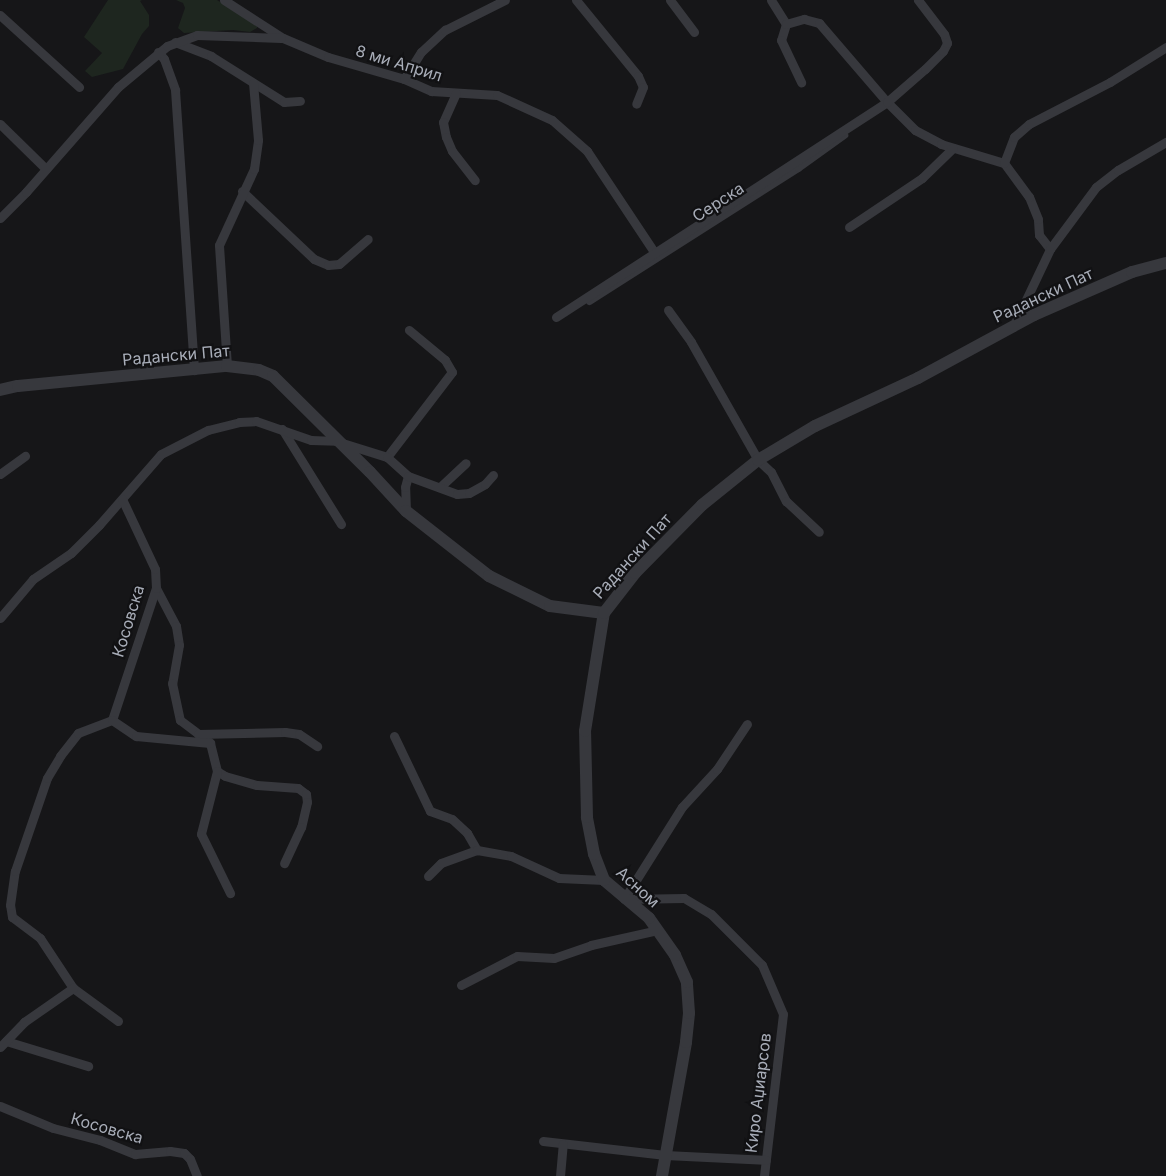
<!DOCTYPE html>
<html>
<head>
<meta charset="utf-8">
<style>
	body { margin:0 }
	#map { position:relative; width:1166px; height:1176px; overflow:hidden; background:#161618; font-family:Inter,sans-serif }
	div>[style] { position:absolute }
	.green>* { inset:0; background:#1e261f }
	.pedestrian>* { height:7px; margin:-3.5px; padding:0 3.5px; transform-origin:3.5px; border-radius:3.5px; background:#37383d }
	.minor>* { height:9px; margin:-4.5px; padding:0 4.5px; transform-origin:4.5px; border-radius:4.5px; background:#37383d }
	.tertiary>* { height:12px; margin:-6px; padding:0 6px; transform-origin:6px; border-radius:6px; background:#37383d }
	span { translate:-50% -50%; white-space:nowrap; text-align:center; line-height:1.15; -webkit-text-stroke:4.5px #111113; paint-order:stroke }
	.street-label { font-size:16px; color:#a8adb8 }
</style>
</head>
<body>
<div id="map">
	<div class="green">
		<div style="clip-path:polygon(108px 0,142px 0,140px 1px,149px 15px,149px 26px,142px 34px,123px 69px,92px 77px,85px 71px,102px 53px,84px 37px)"></div>
		<div style="clip-path:polygon(176px 0,217px 0,257px 24px,257px 28px,250px 32px,233px 30px,184px 33px,178px 28px,185px 8px,183px 3px)"></div>
	</div>
	<div class="pedestrian">
		<div style="left:589px;top:301px;width:248px;rotate:-32.5deg"></div>
		<div style="left:798px;top:168px;width:57px;rotate:-35.7deg"></div>
	</div>
	<div class="minor">
		<div style="left:224px;top:0;width:70px;rotate:32.8deg"></div>
		<div style="left:283px;top:38px;width:49px;rotate:22.9deg"></div>
		<div style="left:328px;top:57px;width:79px;rotate:16.1deg"></div>
		<div style="left:404px;top:79px;width:30px;rotate:24deg"></div>
		<div style="left:431px;top:91px;width:66px;rotate:3.5deg"></div>
		<div style="left:497px;top:95px;width:60px;rotate:24.4deg"></div>
		<div style="left:552px;top:120px;width:47px;rotate:41.5deg"></div>
		<div style="left:587px;top:151px;width:121px;rotate:56.4deg"></div>
		<div style="left:576px;top:0;width:98px;rotate:50.8deg"></div>
		<div style="left:638px;top:76px;width:12px;rotate:66deg"></div>
		<div style="left:643px;top:87px;width:18px;rotate:112deg"></div>
		<div style="left:670px;top:0;width:40px;rotate:53deg"></div>
		<div style="left:771px;top:0;width:28px;rotate:58deg"></div>
		<div style="left:786px;top:24px;width:17px;rotate:107deg"></div>
		<div style="left:781px;top:40px;width:47px;rotate:64.5deg"></div>
		<div style="left:0;top:15px;width:107px;rotate:42.3deg"></div>
		<div style="left:786px;top:24px;width:19px;rotate:-16deg"></div>
		<div style="left:804px;top:19px;width:16px;rotate:15deg"></div>
		<div style="left:819px;top:23px;width:104px;rotate:49.3deg"></div>
		<div style="left:887px;top:102px;width:40px;rotate:45deg"></div>
		<div style="left:915px;top:130px;width:30px;rotate:28deg"></div>
		<div style="left:941px;top:144px;width:66px;rotate:16.8deg"></div>
		<div style="left:175px;top:42px;width:39px;rotate:21deg"></div>
		<div style="left:211px;top:56px;width:86px;rotate:32.2deg"></div>
		<div style="left:284px;top:102px;width:16px;rotate:-4deg"></div>
		<div style="left:158px;top:52px;width:9px;rotate:49deg"></div>
		<div style="left:164px;top:59px;width:33px;rotate:70deg"></div>
		<div style="left:175px;top:90px;width:281px;rotate:86.1deg"></div>
		<div style="left:404px;top:79px;width:32px;rotate:-58deg"></div>
		<div style="left:421px;top:52px;width:33px;rotate:-43deg"></div>
		<div style="left:445px;top:30px;width:67px;rotate:-26.6deg"></div>
		<div style="left:456px;top:93px;width:32px;rotate:114deg"></div>
		<div style="left:443px;top:122px;width:15px;rotate:79deg"></div>
		<div style="left:446px;top:137px;width:15px;rotate:67deg"></div>
		<div style="left:452px;top:151px;width:37px;rotate:52deg"></div>
		<div style="left:0;top:124px;width:64px;rotate:44.4deg"></div>
		<div style="left:242px;top:191px;width:99px;rotate:43.4deg"></div>
		<div style="left:314px;top:259px;width:15px;rotate:23deg"></div>
		<div style="left:328px;top:265px;width:11px;rotate:-5deg"></div>
		<div style="left:339px;top:264px;width:38px;rotate:-41deg"></div>
		<div style="left:0;top:218px;width:37px;rotate:-45deg"></div>
		<div style="left:26px;top:192px;width:140px;rotate:-48.8deg"></div>
		<div style="left:118px;top:87px;width:64px;rotate:-39.9deg"></div>
		<div style="left:167px;top:46px;width:32px;rotate:-20deg"></div>
		<div style="left:197px;top:35px;width:84px;rotate:2deg"></div>
		<div style="left:849px;top:227px;width:88px;rotate:-33.9deg"></div>
		<div style="left:922px;top:178px;width:43px;rotate:-44.1deg"></div>
		<div style="left:1050px;top:249px;width:18px;rotate:-128deg"></div>
		<div style="left:1039px;top:235px;width:16px;rotate:-94deg"></div>
		<div style="left:1038px;top:219px;width:24px;rotate:-112deg"></div>
		<div style="left:1029px;top:197px;width:42px;rotate:-126.3deg"></div>
		<div style="left:1004px;top:163px;width:28px;rotate:-69deg"></div>
		<div style="left:1014px;top:137px;width:20px;rotate:-41deg"></div>
		<div style="left:1029px;top:124px;width:91px;rotate:-27.4deg"></div>
		<div style="left:1110px;top:82px;width:66px;rotate:-32deg"></div>
		<div style="left:668px;top:310px;width:39px;rotate:54deg"></div>
		<div style="left:691px;top:342px;width:136px;rotate:60.4deg"></div>
		<div style="left:758px;top:460px;width:18px;rotate:43deg"></div>
		<div style="left:771px;top:472px;width:33px;rotate:63deg"></div>
		<div style="left:786px;top:501px;width:45px;rotate:43.2deg"></div>
		<div style="left:556px;top:317px;width:395px;rotate:-33deg"></div>
		<div style="left:887px;top:102px;width:50px;rotate:-41deg"></div>
		<div style="left:925px;top:69px;width:25px;rotate:-45deg"></div>
		<div style="left:943px;top:51px;width:9px;rotate:-63deg"></div>
		<div style="left:947px;top:43px;width:9px;rotate:-108deg"></div>
		<div style="left:944px;top:34px;width:43px;rotate:-127.4deg"></div>
		<div style="left:1013px;top:327px;width:86px;rotate:-64.6deg"></div>
		<div style="left:1050px;top:249px;width:77px;rotate:-53.4deg"></div>
		<div style="left:1096px;top:187px;width:28px;rotate:-38deg"></div>
		<div style="left:1118px;top:170px;width:56px;rotate:-30.3deg"></div>
		<div style="left:227px;top:366px;width:121px;rotate:-93.8deg"></div>
		<div style="left:219px;top:245px;width:84px;rotate:-65.3deg"></div>
		<div style="left:254px;top:169px;width:29px;rotate:-82deg"></div>
		<div style="left:258px;top:140px;width:57px;rotate:-95deg"></div>
		<div style="left:282px;top:429px;width:112px;rotate:58.2deg"></div>
		<div style="left:387px;top:457px;width:107px;rotate:-52.6deg"></div>
		<div style="left:452px;top:372px;width:14px;rotate:-120deg"></div>
		<div style="left:445px;top:360px;width:47px;rotate:-140.2deg"></div>
		<div style="left:0;top:474px;width:31px;rotate:-36deg"></div>
		<div style="left:440px;top:487px;width:35px;rotate:-43deg"></div>
		<div style="left:406px;top:511px;width:24px;rotate:-92deg"></div>
		<div style="left:405px;top:487px;width:11px;rotate:-75deg"></div>
		<div style="left:156px;top:588px;width:43px;rotate:62.2deg"></div>
		<div style="left:176px;top:626px;width:19px;rotate:81deg"></div>
		<div style="left:179px;top:645px;width:39px;rotate:100deg"></div>
		<div style="left:172px;top:683px;width:38px;rotate:78deg"></div>
		<div style="left:180px;top:720px;width:38px;rotate:37deg"></div>
		<div style="left:210px;top:743px;width:29px;rotate:76deg"></div>
		<div style="left:217px;top:771px;width:9px;rotate:32deg"></div>
		<div style="left:225px;top:776px;width:33px;rotate:16deg"></div>
		<div style="left:257px;top:785px;width:41px;rotate:4.2deg"></div>
		<div style="left:298px;top:788px;width:10px;rotate:37deg"></div>
		<div style="left:306px;top:794px;width:8px;rotate:83deg"></div>
		<div style="left:307px;top:802px;width:26px;rotate:103deg"></div>
		<div style="left:301px;top:827px;width:40px;rotate:115deg"></div>
		<div style="left:0;top:618px;width:51px;rotate:-49.8deg"></div>
		<div style="left:33px;top:579px;width:46px;rotate:-34.4deg"></div>
		<div style="left:71px;top:553px;width:40px;rotate:-45deg"></div>
		<div style="left:99px;top:525px;width:94px;rotate:-48.9deg"></div>
		<div style="left:161px;top:454px;width:53px;rotate:-27.1deg"></div>
		<div style="left:208px;top:430px;width:32px;rotate:-14deg"></div>
		<div style="left:239px;top:422px;width:17px;rotate:-3deg"></div>
		<div style="left:256px;top:421px;width:58px;rotate:19.1deg"></div>
		<div style="left:311px;top:440px;width:25px;rotate:2deg"></div>
		<div style="left:336px;top:441px;width:53px;rotate:17.4deg"></div>
		<div style="left:387px;top:457px;width:28px;rotate:42deg"></div>
		<div style="left:408px;top:476px;width:52px;rotate:20.2deg"></div>
		<div style="left:457px;top:494px;width:12px;rotate:-5deg"></div>
		<div style="left:469px;top:493px;width:18px;rotate:-29deg"></div>
		<div style="left:485px;top:484px;width:12px;rotate:-48deg"></div>
		<div style="left:112px;top:720px;width:139px;rotate:-71.6deg"></div>
		<div style="left:156px;top:588px;width:19px;rotate:-93deg"></div>
		<div style="left:155px;top:569px;width:77px;rotate:-115.2deg"></div>
		<div style="left:198px;top:734px;width:87px;rotate:-1.3deg"></div>
		<div style="left:285px;top:732px;width:14px;rotate:8deg"></div>
		<div style="left:299px;top:734px;width:22px;rotate:34deg"></div>
		<div style="left:394px;top:736px;width:83px;rotate:64.4deg"></div>
		<div style="left:430px;top:811px;width:23px;rotate:20deg"></div>
		<div style="left:452px;top:819px;width:21px;rotate:43deg"></div>
		<div style="left:467px;top:833px;width:20px;rotate:60deg"></div>
		<div style="left:217px;top:771px;width:65px;rotate:104.3deg"></div>
		<div style="left:201px;top:834px;width:66px;rotate:63.8deg"></div>
		<div style="left:428px;top:876px;width:18px;rotate:-45deg"></div>
		<div style="left:441px;top:863px;width:38px;rotate:-20deg"></div>
		<div style="left:477px;top:850px;width:35px;rotate:10deg"></div>
		<div style="left:511px;top:856px;width:53px;rotate:24.6deg"></div>
		<div style="left:559px;top:878px;width:45px;rotate:2.5deg"></div>
		<div style="left:624px;top:899px;width:109px;rotate:-57.8deg"></div>
		<div style="left:682px;top:807px;width:52px;rotate:-47.4deg"></div>
		<div style="left:717px;top:769px;width:54px;rotate:-56.3deg"></div>
		<div style="left:625px;top:899px;width:59px;rotate:-1deg"></div>
		<div style="left:684px;top:898px;width:31px;rotate:31deg"></div>
		<div style="left:711px;top:914px;width:72px;rotate:45deg"></div>
		<div style="left:762px;top:965px;width:53px;rotate:66.8deg"></div>
		<div style="left:783px;top:1014px;width:163px;rotate:96.7deg"></div>
		<div style="left:461px;top:985px;width:63px;rotate:-27.4deg"></div>
		<div style="left:517px;top:956px;width:37px;rotate:3deg"></div>
		<div style="left:554px;top:958px;width:39px;rotate:-19deg"></div>
		<div style="left:591px;top:945px;width:69px;rotate:-12.6deg"></div>
		<div style="left:118px;top:1021px;width:56px;rotate:-143.7deg"></div>
		<div style="left:73px;top:988px;width:60px;rotate:-123.4deg"></div>
		<div style="left:40px;top:938px;width:35px;rotate:-143deg"></div>
		<div style="left:12px;top:917px;width:12px;rotate:-99deg"></div>
		<div style="left:10px;top:905px;width:34px;rotate:-82deg"></div>
		<div style="left:15px;top:871px;width:98px;rotate:-71deg"></div>
		<div style="left:47px;top:778px;width:26px;rotate:-59deg"></div>
		<div style="left:60px;top:756px;width:29px;rotate:-52deg"></div>
		<div style="left:78px;top:733px;width:36px;rotate:-21deg"></div>
		<div style="left:112px;top:720px;width:29px;rotate:34deg"></div>
		<div style="left:136px;top:736px;width:74px;rotate:5.4deg"></div>
		<div style="left:6px;top:1041px;width:86px;rotate:17deg"></div>
		<div style="left:0;top:1047px;width:35px;rotate:-46deg"></div>
		<div style="left:24px;top:1022px;width:60px;rotate:-34.8deg"></div>
		<div style="left:0;top:1106px;width:57px;rotate:22.5deg"></div>
		<div style="left:53px;top:1128px;width:49px;rotate:14.3deg"></div>
		<div style="left:100px;top:1140px;width:38px;rotate:22deg"></div>
		<div style="left:135px;top:1154px;width:35px;rotate:-5deg"></div>
		<div style="left:170px;top:1151px;width:14px;rotate:8deg"></div>
		<div style="left:184px;top:1153px;width:8px;rotate:45deg"></div>
		<div style="left:190px;top:1159px;width:18px;rotate:68deg"></div>
		<div style="left:543px;top:1141px;width:123px;rotate:6.5deg"></div>
		<div style="left:665px;top:1155px;width:101px;rotate:2.8deg"></div>
		<div style="left:560px;top:1176px;width:32px;rotate:-85deg"></div>
	</div>
	<div class="tertiary">
		<div style="left:0;top:390px;width:18px;rotate:-13deg"></div>
		<div style="left:18px;top:386px;width:210px;rotate:-5.5deg"></div>
		<div style="left:227px;top:366px;width:32px;rotate:7deg"></div>
		<div style="left:259px;top:370px;width:15px;rotate:23deg"></div>
		<div style="left:273px;top:376px;width:136px;rotate:44.7deg"></div>
		<div style="left:370px;top:472px;width:53px;rotate:47.3deg"></div>
		<div style="left:406px;top:511px;width:105px;rotate:38.1deg"></div>
		<div style="left:489px;top:576px;width:68px;rotate:26.2deg"></div>
		<div style="left:550px;top:606px;width:54px;rotate:7.4deg"></div>
		<div style="left:662px;top:1176px;width:136px;rotate:-79.8deg"></div>
		<div style="left:686px;top:1042px;width:29px;rotate:-84deg"></div>
		<div style="left:689px;top:1013px;width:31px;rotate:-94deg"></div>
		<div style="left:687px;top:982px;width:30px;rotate:-114deg"></div>
		<div style="left:675px;top:955px;width:45px;rotate:-125.1deg"></div>
		<div style="left:649px;top:918px;width:59px;rotate:-139.8deg"></div>
		<div style="left:604px;top:880px;width:28px;rotate:-111deg"></div>
		<div style="left:594px;top:854px;width:38px;rotate:-101deg"></div>
		<div style="left:587px;top:817px;width:86px;rotate:-91.3deg"></div>
		<div style="left:585px;top:731px;width:120px;rotate:-80.9deg"></div>
		<div style="left:604px;top:613px;width:51px;rotate:-52.2deg"></div>
		<div style="left:635px;top:573px;width:95px;rotate:-45.4deg"></div>
		<div style="left:702px;top:505px;width:72px;rotate:-38.8deg"></div>
		<div style="left:758px;top:460px;width:66px;rotate:-30.8deg"></div>
		<div style="left:815px;top:426px;width:114px;rotate:-25deg"></div>
		<div style="left:918px;top:378px;width:132px;rotate:-28.5deg"></div>
		<div style="left:1034px;top:315px;width:107px;rotate:-23.7deg"></div>
		<div style="left:1132px;top:272px;width:35px;rotate:-15deg"></div>
	</div>
	<div class="street-label">
		<span style="left:399px;top:63px;rotate:17deg">8 ми Април</span>
		<span style="left:718px;top:202px;rotate:-33deg">Серска</span>
		<span style="left:1043px;top:295px;rotate:-25deg">Радански Пат</span>
		<span style="left:176px;top:355px;rotate:-5deg">Радански Пат</span>
		<span style="left:632px;top:556px;rotate:-48deg">Радански Пат</span>
		<span style="left:128px;top:621px;rotate:-73deg">Косовска</span>
		<span style="left:638px;top:887px;rotate:42deg">Асном</span>
		<span style="left:758px;top:1093px;rotate:-83deg">Киро Аџиарсов</span>
		<span style="left:107px;top:1128px;rotate:16deg">Косовска</span>
	</div>
</div>
</body>
</html>
